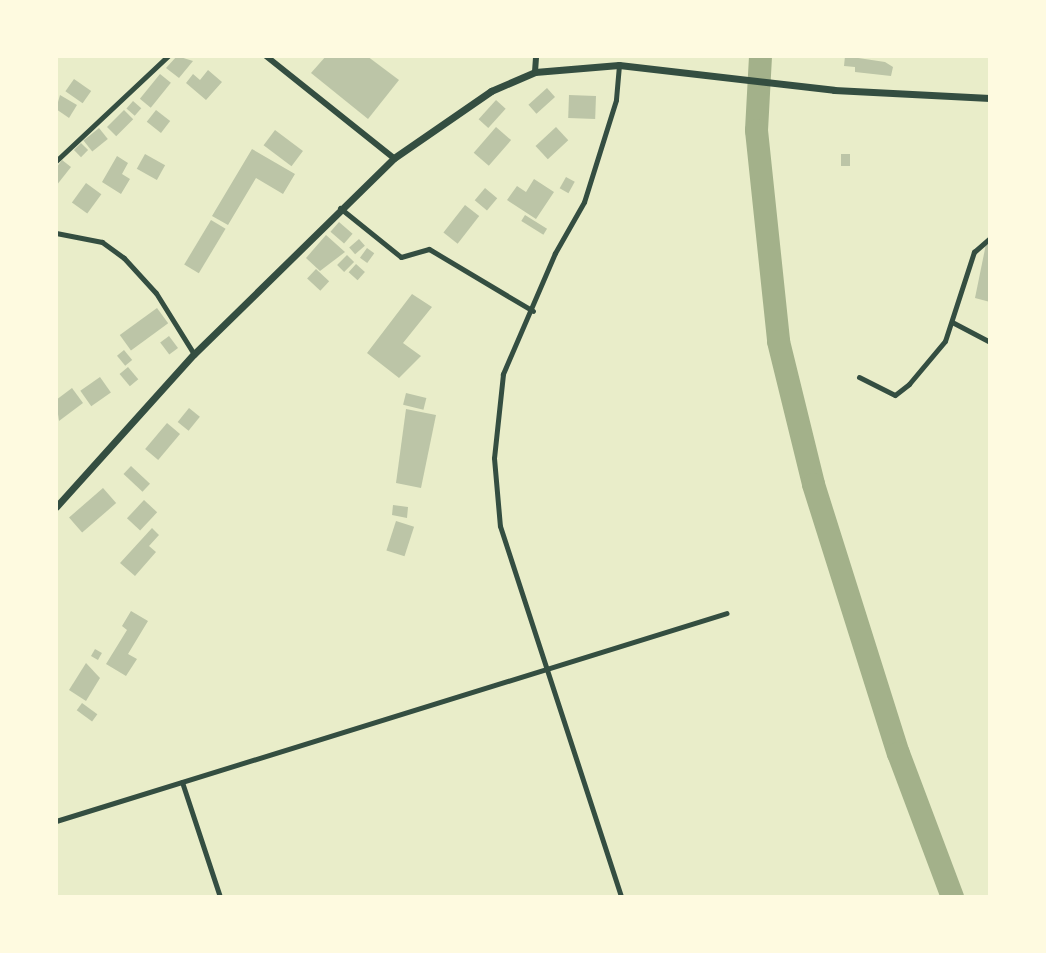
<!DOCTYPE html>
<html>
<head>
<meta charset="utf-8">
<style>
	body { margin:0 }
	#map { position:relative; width:1046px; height:953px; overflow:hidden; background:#e9edc9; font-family:"Fira Sans Condensed",sans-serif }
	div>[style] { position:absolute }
	.river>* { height:23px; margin:-11.5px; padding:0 11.5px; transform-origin:11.5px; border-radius:11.5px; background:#a3b18a }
	.building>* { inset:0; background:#bcc5a7; transform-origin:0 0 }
	.minor>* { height:5px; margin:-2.5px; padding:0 2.5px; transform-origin:2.5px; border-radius:2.5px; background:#344e41 }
	.tertiary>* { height:6px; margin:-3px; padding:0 3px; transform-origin:3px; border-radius:3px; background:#344e41 }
	.secondary>* { height:7px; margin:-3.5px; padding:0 3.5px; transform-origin:3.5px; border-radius:3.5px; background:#344e41 }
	span { translate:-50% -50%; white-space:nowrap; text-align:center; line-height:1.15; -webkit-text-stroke:6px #fefae0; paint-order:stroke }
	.frame { position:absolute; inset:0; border:58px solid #fefae0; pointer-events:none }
</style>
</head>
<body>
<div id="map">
	<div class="river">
		<div style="left:760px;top:56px;width:74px;rotate:93.1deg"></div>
		<div style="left:756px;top:130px;width:212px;rotate:84deg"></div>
		<div style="left:778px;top:341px;width:147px;rotate:76.2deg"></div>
		<div style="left:813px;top:484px;width:282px;rotate:72.5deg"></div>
		<div style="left:898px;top:753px;width:154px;rotate:69.4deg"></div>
	</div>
	<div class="building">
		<div style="clip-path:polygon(177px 56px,193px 61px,179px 78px,166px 68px)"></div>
		<div style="clip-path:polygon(326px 56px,367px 56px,399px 80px,368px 119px,311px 73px)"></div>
		<div style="clip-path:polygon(845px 56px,885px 62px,893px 67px,891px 76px,855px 72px,855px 67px,844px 66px)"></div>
		<div style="clip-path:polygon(208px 70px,222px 82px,206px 100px,186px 83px,193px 74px,200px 80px)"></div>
		<div style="left:160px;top:74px;width:14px;height:32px;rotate:39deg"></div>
		<div style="left:74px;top:79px;width:21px;height:15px;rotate:35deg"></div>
		<div style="left:547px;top:88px;width:12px;height:25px;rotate:48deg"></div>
		<div style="clip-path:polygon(60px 95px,77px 105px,69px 118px,56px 109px)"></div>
		<div style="left:569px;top:95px;width:27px;height:23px;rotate:2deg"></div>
		<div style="left:496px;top:100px;width:13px;height:26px;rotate:42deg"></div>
		<div style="left:133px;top:101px;width:11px;height:10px;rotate:41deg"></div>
		<div style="left:124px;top:110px;width:13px;height:24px;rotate:45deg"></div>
		<div style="left:156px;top:110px;width:18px;height:15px;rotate:38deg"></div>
		<div style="left:496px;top:127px;width:20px;height:34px;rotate:41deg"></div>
		<div style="left:556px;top:127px;width:18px;height:28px;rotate:47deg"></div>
		<div style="left:99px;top:128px;width:14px;height:20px;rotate:51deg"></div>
		<div style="left:275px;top:130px;width:35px;height:19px;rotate:37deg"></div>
		<div style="left:81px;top:143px;width:10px;height:10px;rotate:45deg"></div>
		<div style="clip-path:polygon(252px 149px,295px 174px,283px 194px,256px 178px,228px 225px,212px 216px)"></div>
		<div style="left:145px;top:154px;width:23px;height:17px;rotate:29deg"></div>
		<div style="left:841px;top:154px;width:9px;height:12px"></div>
		<div style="clip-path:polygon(117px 156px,128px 163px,122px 174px,130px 179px,121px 194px,102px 182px)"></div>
		<div style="clip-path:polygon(62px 160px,71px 167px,56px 186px,56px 168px)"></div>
		<div style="left:566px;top:177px;width:10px;height:13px;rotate:29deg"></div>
		<div style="clip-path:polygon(534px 179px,554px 192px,536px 219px,507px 200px,517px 186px,526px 192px)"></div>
		<div style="left:86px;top:183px;width:19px;height:24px;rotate:36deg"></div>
		<div style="left:485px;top:188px;width:16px;height:16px;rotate:40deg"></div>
		<div style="left:465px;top:205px;width:18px;height:35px;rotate:38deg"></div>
		<div style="left:525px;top:215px;width:26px;height:7px;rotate:32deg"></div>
		<div style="left:211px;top:220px;width:17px;height:52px;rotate:31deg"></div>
		<div style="left:339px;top:222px;width:18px;height:13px;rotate:41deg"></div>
		<div style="clip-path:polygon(326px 235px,345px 252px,320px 271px,306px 258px)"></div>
		<div style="left:359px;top:239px;width:9px;height:13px;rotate:49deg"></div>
		<div style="clip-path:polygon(986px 244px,990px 245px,990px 302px,975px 298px)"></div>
		<div style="left:367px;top:248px;width:9px;height:12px;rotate:36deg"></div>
		<div style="left:347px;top:255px;width:10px;height:14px;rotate:45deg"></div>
		<div style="left:356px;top:264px;width:12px;height:11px;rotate:42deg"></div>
		<div style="left:316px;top:269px;width:18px;height:13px;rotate:43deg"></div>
		<div style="clip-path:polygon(412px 294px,432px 307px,403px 343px,421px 356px,399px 378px,367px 353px)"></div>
		<div style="left:157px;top:308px;width:19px;height:46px;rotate:54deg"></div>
		<div style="left:169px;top:336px;width:15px;height:11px;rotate:53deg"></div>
		<div style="left:124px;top:350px;width:13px;height:9px;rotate:51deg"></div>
		<div style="left:128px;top:367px;width:16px;height:11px;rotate:50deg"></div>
		<div style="left:100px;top:377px;width:19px;height:24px;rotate:55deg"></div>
		<div style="clip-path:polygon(72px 388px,83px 403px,59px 421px,56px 400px)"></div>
		<div style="left:406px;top:393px;width:21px;height:12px;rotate:14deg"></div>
		<div style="left:189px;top:408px;width:14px;height:18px;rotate:39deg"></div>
		<div style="clip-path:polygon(406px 409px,436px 415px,421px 488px,396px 483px)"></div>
		<div style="left:167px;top:423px;width:17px;height:34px;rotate:40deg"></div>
		<div style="left:131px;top:466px;width:26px;height:11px;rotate:43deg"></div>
		<div style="left:103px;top:488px;width:20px;height:45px;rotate:49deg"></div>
		<div style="left:144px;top:500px;width:18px;height:25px;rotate:43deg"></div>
		<div style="clip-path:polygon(393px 505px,408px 507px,407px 518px,392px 515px)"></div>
		<div style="left:396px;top:521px;width:19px;height:31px;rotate:18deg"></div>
		<div style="clip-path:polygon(152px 528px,159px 535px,149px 546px,156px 552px,135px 576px,120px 563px)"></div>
		<div style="clip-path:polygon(131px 611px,148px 621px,128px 654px,137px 659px,126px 676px,106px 664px,127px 630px,122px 626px)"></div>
		<div style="left:95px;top:649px;width:8px;height:8px;rotate:30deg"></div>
		<div style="clip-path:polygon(86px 663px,100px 678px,86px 701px,69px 690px)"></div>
		<div style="left:82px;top:703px;width:19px;height:9px;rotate:36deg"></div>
	</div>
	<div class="minor">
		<div style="left:619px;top:65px;width:35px;rotate:95deg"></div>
		<div style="left:616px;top:100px;width:107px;rotate:107.4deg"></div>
		<div style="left:584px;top:202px;width:59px;rotate:119.6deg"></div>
		<div style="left:555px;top:253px;width:132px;rotate:113.3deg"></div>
		<div style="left:503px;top:374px;width:84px;rotate:96.1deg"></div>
		<div style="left:494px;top:458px;width:68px;rotate:85deg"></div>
		<div style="left:500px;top:526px;width:390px;rotate:71.9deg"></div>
		<div style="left:56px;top:161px;width:154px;rotate:-43.2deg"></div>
		<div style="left:340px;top:208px;width:78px;rotate:38.8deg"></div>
		<div style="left:401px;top:257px;width:29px;rotate:-16deg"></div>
		<div style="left:429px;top:249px;width:121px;rotate:30.8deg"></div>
		<div style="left:56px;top:233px;width:47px;rotate:11.1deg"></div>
		<div style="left:102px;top:242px;width:27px;rotate:36deg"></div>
		<div style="left:124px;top:258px;width:47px;rotate:47.6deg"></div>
		<div style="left:156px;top:293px;width:72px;rotate:58.1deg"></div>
		<div style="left:952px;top:322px;width:43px;rotate:27.8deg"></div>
		<div style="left:859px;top:377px;width:40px;rotate:26.6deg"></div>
		<div style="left:895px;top:395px;width:18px;rotate:-38deg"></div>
		<div style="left:909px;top:384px;width:56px;rotate:-50.1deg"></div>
		<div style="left:945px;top:341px;width:94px;rotate:-72deg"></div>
		<div style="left:974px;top:252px;width:21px;rotate:-41deg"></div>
		<div style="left:182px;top:782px;width:121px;rotate:71.7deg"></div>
		<div style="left:56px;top:821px;width:702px;rotate:-17.22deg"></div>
	</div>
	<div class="tertiary">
		<div style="left:266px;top:56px;width:164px;rotate:38.6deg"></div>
		<div style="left:535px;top:72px;width:16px;rotate:-86deg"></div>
	</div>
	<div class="secondary">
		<div style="left:56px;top:507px;width:206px;rotate:-48deg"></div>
		<div style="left:194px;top:354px;width:280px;rotate:-44.4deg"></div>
		<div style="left:394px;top:158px;width:118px;rotate:-34.6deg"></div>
		<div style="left:491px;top:91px;width:48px;rotate:-23.4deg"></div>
		<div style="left:535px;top:72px;width:84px;rotate:-4.8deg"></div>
		<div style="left:619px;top:65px;width:216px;rotate:6.6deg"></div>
		<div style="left:834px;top:90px;width:156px;rotate:2.9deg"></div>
	</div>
	<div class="frame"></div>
</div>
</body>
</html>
